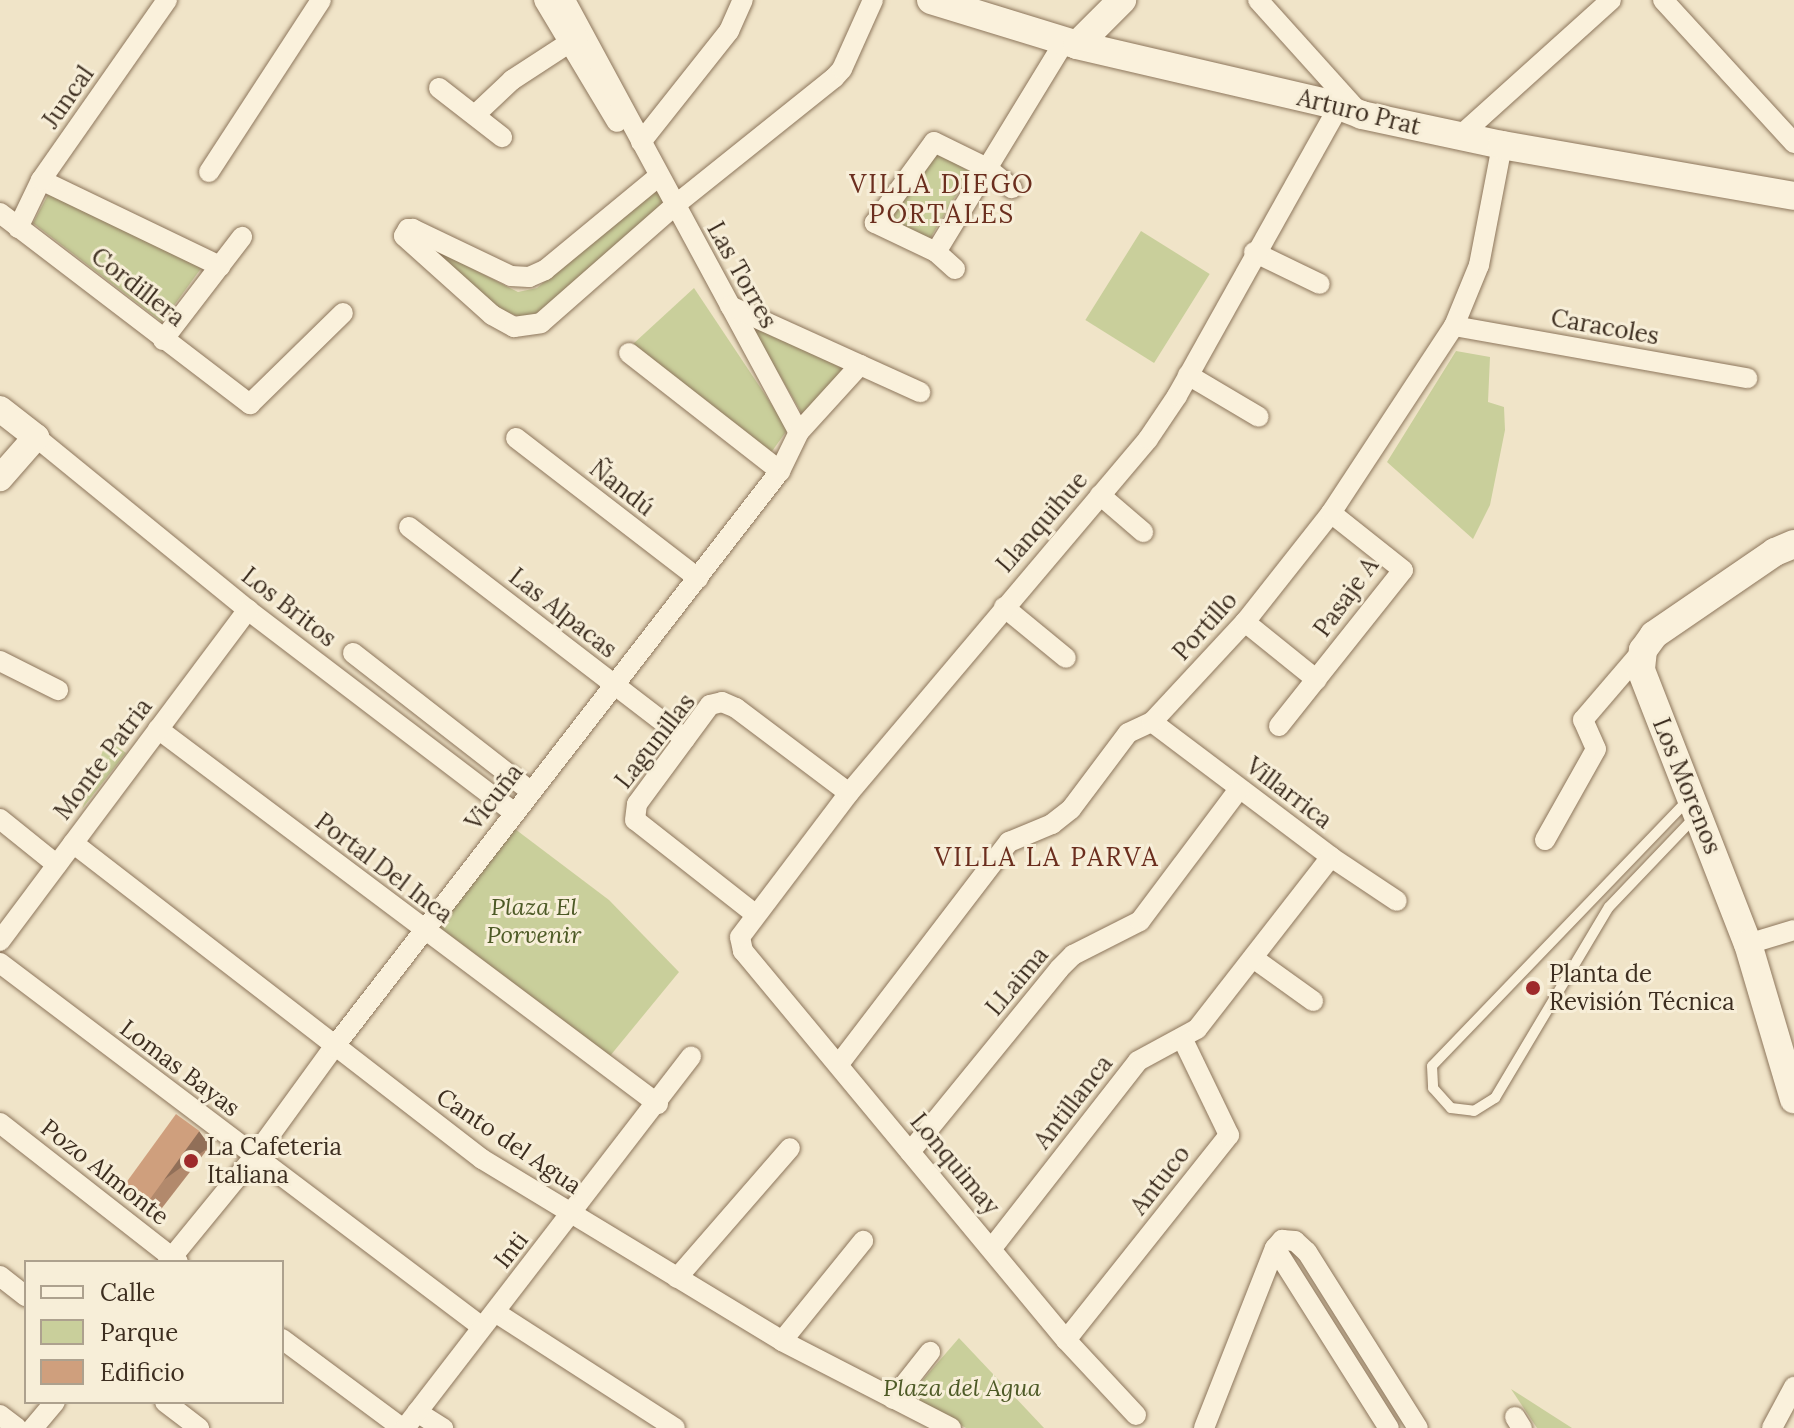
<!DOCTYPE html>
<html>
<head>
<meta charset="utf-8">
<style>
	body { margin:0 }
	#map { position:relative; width:1794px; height:1428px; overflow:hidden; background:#f0e4c8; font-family:Lora,serif }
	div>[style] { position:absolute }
	.green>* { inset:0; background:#c9cf9b; transform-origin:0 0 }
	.roads { filter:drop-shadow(0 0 2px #8d765c) drop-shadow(0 0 2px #8d765c) }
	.service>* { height:10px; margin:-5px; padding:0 5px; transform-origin:5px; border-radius:5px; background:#faf1dc }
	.minor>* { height:20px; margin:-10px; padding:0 10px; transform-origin:10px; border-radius:10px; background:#faf1dc }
	.tertiary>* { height:26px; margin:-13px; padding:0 13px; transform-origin:13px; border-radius:13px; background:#faf1dc }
	.secondary>* { height:28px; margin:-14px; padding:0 14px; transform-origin:14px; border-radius:14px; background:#faf1dc }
	.wall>* { inset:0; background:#b2896c }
	.shaded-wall>* { inset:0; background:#916f58; transform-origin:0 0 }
	.building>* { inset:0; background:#cf9f7d; transform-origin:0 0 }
	.dots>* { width:22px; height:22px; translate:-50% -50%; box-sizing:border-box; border:4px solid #f7eed8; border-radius:50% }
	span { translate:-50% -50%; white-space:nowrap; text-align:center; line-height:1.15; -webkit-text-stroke:6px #f7eed8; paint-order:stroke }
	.street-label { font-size:24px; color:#3d2e20 }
	.park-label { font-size:24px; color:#4d5a26; font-style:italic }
	.poi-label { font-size:24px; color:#3d2e20 }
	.left { translate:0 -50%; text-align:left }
	.neighbourhood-label { font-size:26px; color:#6b2e1e; letter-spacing:2px }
	.legend { position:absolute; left:24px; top:1260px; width:260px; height:144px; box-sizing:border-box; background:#f7eed8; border:2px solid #ada18e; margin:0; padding:10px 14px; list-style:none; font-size:24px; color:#3d2e20 }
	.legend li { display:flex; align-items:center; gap:16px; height:40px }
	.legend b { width:40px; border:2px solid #ada18e }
</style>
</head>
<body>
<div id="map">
	<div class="green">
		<div style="clip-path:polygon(936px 151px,970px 172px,928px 242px,883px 219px)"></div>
		<div style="clip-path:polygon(653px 188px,667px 204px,537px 315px,523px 318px,501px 310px,422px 243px,518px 292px,537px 288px)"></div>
		<div style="clip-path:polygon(49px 193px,202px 267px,162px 322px,33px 223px)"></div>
		<div style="left:1141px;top:231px;width:81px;height:105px;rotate:32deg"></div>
		<div style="clip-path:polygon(694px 288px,788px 429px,770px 454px,633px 344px)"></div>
		<div style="clip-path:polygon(750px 324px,846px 364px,805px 419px)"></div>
		<div style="clip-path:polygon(1456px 351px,1490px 357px,1488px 402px,1504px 407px,1505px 430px,1490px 505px,1473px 539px,1387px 462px)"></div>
		<div style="clip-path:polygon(107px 739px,126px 753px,82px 809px)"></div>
		<div style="clip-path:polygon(515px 829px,609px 900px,679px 972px,610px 1056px,439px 927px)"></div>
		<div style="clip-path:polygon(959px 1338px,1044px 1428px,966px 1428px,908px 1397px)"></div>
		<div style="clip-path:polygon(1511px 1389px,1572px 1428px,1537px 1428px)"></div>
	</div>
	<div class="roads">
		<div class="service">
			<div style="left:1688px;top:800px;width:369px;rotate:133.9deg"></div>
			<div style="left:1432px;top:1066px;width:22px;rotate:87deg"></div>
			<div style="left:1433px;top:1088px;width:27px;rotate:48deg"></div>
			<div style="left:1451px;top:1108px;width:23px;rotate:7deg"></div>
			<div style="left:1474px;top:1111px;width:25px;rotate:-32deg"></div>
			<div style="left:1495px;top:1098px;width:222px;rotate:-59.2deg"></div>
			<div style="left:1609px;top:907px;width:123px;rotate:-46.3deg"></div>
		</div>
		<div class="minor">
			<div style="left:544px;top:0;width:142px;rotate:59.1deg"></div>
			<div style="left:565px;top:0;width:491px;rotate:61.6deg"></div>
			<div style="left:1258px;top:0;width:148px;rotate:48deg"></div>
			<div style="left:1663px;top:0;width:194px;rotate:47.5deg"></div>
			<div style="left:439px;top:88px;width:80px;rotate:37.9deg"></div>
			<div style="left:476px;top:114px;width:50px;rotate:-43.4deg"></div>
			<div style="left:512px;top:80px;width:79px;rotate:-33.1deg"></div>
			<div style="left:1460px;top:136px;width:203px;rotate:-42deg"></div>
			<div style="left:641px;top:142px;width:142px;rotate:-51.6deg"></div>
			<div style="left:729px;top:31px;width:34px;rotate:-66deg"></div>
			<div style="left:209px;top:172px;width:205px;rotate:-56.9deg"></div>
			<div style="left:659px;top:176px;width:148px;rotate:140.5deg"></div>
			<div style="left:545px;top:270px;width:17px;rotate:156deg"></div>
			<div style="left:529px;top:277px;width:18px;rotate:-177deg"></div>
			<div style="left:511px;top:276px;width:109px;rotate:-154.4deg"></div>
			<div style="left:413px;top:229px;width:5px;rotate:180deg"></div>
			<div style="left:408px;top:229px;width:8px;rotate:120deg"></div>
			<div style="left:404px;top:236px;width:118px;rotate:41.9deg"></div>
			<div style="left:492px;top:315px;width:25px;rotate:29deg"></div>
			<div style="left:514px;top:327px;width:27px;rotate:-8deg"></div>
			<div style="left:541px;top:323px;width:177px;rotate:-41.3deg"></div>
			<div style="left:674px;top:206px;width:205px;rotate:-38.7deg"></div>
			<div style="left:834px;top:78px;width:12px;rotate:-48deg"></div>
			<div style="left:842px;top:69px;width:76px;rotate:-65.8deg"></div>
			<div style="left:41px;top:180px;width:199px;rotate:25.7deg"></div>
			<div style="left:0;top:213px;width:315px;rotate:37.4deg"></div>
			<div style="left:250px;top:404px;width:130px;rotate:-44.4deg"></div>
			<div style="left:18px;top:228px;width:53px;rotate:-64.4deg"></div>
			<div style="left:41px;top:180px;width:220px;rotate:-55deg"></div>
			<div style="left:936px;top:252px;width:247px;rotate:-58.6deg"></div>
			<div style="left:1254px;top:252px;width:73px;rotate:25.9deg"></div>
			<div style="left:955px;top:269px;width:25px;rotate:-138deg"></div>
			<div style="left:936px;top:252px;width:68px;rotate:-154.6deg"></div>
			<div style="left:875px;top:223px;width:100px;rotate:-53.9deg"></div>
			<div style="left:934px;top:142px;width:59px;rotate:26.1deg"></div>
			<div style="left:987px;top:168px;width:32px;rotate:39deg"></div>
			<div style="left:730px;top:306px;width:209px;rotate:24.4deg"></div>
			<div style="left:1454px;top:326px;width:298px;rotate:10.1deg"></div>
			<div style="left:163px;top:340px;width:130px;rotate:-52.5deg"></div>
			<div style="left:629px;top:353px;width:192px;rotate:38deg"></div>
			<div style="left:1188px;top:375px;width:82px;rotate:30.6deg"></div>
			<div style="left:36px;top:437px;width:274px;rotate:39.2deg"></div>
			<div style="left:248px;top:610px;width:335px;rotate:37.3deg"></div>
			<div style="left:516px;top:438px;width:230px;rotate:37.6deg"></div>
			<div style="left:1100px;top:495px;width:57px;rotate:40.7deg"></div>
			<div style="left:409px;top:527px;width:348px;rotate:37.5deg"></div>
			<div style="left:1004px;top:607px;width:80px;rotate:39.4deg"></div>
			<div style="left:1245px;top:622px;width:92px;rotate:38.9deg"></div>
			<div style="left:353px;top:653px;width:224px;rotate:37.9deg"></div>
			<div style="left:0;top:661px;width:65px;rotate:26.6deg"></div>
			<div style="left:1152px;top:722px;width:224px;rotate:37deg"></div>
			<div style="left:1331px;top:857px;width:79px;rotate:33.7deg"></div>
			<div style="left:1279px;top:726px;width:199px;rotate:-51.5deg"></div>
			<div style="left:1403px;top:570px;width:92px;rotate:-141.6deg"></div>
			<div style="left:158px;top:729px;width:625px;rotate:36.87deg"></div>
			<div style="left:0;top:819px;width:73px;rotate:38.9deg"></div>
			<div style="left:1545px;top:840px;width:104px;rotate:-60.7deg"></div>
			<div style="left:1596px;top:749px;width:32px;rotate:-114deg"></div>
			<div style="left:1583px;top:720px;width:92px;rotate:-49.4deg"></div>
			<div style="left:73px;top:843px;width:517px;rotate:37.69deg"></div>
			<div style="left:482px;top:1159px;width:351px;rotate:31.2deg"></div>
			<div style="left:782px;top:1341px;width:190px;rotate:27.2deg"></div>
			<div style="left:755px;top:914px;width:152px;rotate:-141.9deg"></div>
			<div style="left:635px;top:820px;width:16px;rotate:-83deg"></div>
			<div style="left:637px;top:804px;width:123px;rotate:-53.6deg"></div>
			<div style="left:710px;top:705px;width:12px;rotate:-14deg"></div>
			<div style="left:722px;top:702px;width:15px;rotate:23deg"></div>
			<div style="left:736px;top:708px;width:141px;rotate:37deg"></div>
			<div style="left:0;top:941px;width:414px;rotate:-53.2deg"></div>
			<div style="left:1748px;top:944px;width:48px;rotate:-16.9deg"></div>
			<div style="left:1253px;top:958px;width:74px;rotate:35.6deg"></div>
			<div style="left:0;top:963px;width:604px;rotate:37.06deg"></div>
			<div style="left:839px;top:1064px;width:280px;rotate:-52.6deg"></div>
			<div style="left:1009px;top:842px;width:47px;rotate:-22.7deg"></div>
			<div style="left:1052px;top:824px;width:24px;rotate:-38deg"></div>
			<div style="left:1071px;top:809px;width:95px;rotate:-53.1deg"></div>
			<div style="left:1128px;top:733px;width:26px;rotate:-25deg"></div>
			<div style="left:1152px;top:722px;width:137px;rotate:-47.1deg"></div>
			<div style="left:1245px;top:622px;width:139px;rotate:-51.7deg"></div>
			<div style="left:1331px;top:513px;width:224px;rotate:-56.7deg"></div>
			<div style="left:1454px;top:326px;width:66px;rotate:-67.7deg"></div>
			<div style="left:1479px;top:265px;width:122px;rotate:-79.1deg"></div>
			<div style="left:0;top:1123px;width:226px;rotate:38deg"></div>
			<div style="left:910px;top:1152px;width:236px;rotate:-50.8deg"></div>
			<div style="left:1059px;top:969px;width:20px;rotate:-45deg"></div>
			<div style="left:1073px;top:955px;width:75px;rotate:-26.9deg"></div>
			<div style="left:1140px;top:921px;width:165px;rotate:-53.1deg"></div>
			<div style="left:992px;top:1248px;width:237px;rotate:-52deg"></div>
			<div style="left:1138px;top:1061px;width:67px;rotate:-28.5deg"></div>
			<div style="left:1197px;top:1029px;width:218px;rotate:-52.1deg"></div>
			<div style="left:1275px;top:1248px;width:213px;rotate:57.7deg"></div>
			<div style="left:168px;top:1262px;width:136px;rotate:-50.7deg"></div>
			<div style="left:254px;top:1157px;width:136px;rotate:-54deg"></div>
			<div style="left:334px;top:1047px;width:728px;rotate:-52.25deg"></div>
			<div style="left:780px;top:471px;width:43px;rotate:-64deg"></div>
			<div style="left:799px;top:432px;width:91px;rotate:-47.7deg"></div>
			<div style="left:0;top:1276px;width:33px;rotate:38deg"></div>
			<div style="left:677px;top:1278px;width:172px;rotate:-49deg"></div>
			<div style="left:495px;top:1312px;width:214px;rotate:32.8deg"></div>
			<div style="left:282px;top:1339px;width:149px;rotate:36.6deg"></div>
			<div style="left:1066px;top:1340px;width:262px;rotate:-51.5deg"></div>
			<div style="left:1229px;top:1135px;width:106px;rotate:-115.8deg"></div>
			<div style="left:782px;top:1341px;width:129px;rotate:-51deg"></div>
			<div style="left:893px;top:1399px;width:60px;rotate:-51.8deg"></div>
			<div style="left:165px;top:1402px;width:43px;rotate:37.4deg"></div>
			<div style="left:417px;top:1412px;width:31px;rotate:32deg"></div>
			<div style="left:0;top:1415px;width:21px;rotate:37deg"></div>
			<div style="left:1136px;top:1415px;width:103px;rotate:-133deg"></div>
			<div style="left:1066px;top:1340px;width:506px;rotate:-129.7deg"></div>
			<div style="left:743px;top:951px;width:14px;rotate:-102deg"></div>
			<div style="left:740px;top:937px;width:181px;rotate:-52.9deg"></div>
			<div style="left:849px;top:793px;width:463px;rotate:-49.8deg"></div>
			<div style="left:1148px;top:439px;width:52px;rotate:-56deg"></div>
			<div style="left:1177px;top:396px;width:332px;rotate:-60.8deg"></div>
			<div style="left:1515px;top:1417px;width:13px;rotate:58deg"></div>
			<div style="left:33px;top:1428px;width:34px;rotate:-50deg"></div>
			<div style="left:405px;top:1428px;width:469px;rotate:-52.4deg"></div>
			<div style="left:1204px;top:1428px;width:193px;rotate:-68.5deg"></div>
			<div style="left:1275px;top:1248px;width:11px;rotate:-49deg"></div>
			<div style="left:1282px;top:1240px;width:13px;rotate:4deg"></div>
			<div style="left:1295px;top:1241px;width:16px;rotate:43deg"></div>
			<div style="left:1307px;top:1252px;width:208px;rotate:57.8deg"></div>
			<div style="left:1772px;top:1428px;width:47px;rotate:-61.8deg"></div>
		</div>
		<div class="tertiary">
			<div style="left:0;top:409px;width:46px;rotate:37.9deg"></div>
			<div style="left:36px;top:437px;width:55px;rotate:131.3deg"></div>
		</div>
		<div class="secondary">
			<div style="left:931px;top:0;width:153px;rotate:17.1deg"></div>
			<div style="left:1077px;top:45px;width:269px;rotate:13.1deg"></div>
			<div style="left:1339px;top:106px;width:25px;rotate:21deg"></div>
			<div style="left:1362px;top:115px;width:143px;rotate:12.1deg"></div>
			<div style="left:1502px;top:145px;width:296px;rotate:9.9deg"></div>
			<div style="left:1077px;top:45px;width:64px;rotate:-45deg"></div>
			<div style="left:1794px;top:544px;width:21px;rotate:157deg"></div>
			<div style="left:1775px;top:552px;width:147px;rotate:145.6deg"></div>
			<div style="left:1654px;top:635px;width:19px;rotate:126deg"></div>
			<div style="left:1643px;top:650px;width:20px;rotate:96deg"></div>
			<div style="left:1641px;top:670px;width:294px;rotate:68.7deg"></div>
			<div style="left:1748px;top:944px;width:162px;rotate:73.5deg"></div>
		</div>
	</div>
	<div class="wall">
		<div style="clip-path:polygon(210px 1146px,155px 1217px,133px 1199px,122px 1184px)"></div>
	</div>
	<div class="shaded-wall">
		<div style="left:199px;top:1131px;width:19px;height:88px;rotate:54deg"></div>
	</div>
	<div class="building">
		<div style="left:176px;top:1114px;width:29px;height:88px;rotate:36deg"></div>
	</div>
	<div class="dots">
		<div style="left:1533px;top:988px;background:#9e2a2b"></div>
		<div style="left:191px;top:1161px;background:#9e2a2b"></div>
	</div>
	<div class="street-label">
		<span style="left:68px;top:97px;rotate:-55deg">Juncal</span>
		<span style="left:1359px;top:112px;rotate:14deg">Arturo Prat</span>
		<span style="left:742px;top:275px;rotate:61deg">Las Torres</span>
		<span style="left:138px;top:287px;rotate:38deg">Cordillera</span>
		<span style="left:1605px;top:327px;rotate:10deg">Caracoles</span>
		<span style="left:622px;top:488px;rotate:38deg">Ñandú</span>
		<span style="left:1042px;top:522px;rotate:-49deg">Llanquihue</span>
		<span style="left:1346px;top:597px;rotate:-54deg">Pasaje A</span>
		<span style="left:289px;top:607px;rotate:38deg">Los Britos</span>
		<span style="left:563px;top:613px;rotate:38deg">Las Alpacas</span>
		<span style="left:1205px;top:626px;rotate:-48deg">Portillo</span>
		<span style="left:655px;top:741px;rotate:-52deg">Lagunillas</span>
		<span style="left:103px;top:759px;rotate:-53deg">Monte Patria</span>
		<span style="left:1687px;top:786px;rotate:68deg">Los Morenos</span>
		<span style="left:1289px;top:793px;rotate:37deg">Villarrica</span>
		<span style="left:494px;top:797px;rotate:-52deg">Vicuña</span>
		<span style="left:384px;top:868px;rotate:37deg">Portal Del Inca</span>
		<span style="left:1017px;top:981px;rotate:-50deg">LLaima</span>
		<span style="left:180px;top:1068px;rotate:37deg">Lomas Bayas</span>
		<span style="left:1073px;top:1102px;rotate:-52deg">Antillanca</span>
		<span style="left:509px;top:1141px;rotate:34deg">Canto del Agua</span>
		<span style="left:955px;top:1164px;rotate:50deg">Lonquimay</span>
		<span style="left:105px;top:1172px;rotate:38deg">Pozo Almonte</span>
		<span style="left:1160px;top:1180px;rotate:-52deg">Antuco</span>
		<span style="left:511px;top:1250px;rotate:-52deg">Inti</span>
	</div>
	<div class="park-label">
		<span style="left:534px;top:921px">Plaza El<br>Porvenir</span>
		<span style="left:962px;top:1388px">Plaza del Agua</span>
	</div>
	<div class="poi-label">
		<span class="left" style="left:1549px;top:988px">Planta de<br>Revisión Técnica</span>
		<span class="left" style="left:207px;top:1161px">La Cafeteria<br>Italiana</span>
	</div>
	<div class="neighbourhood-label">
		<span style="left:942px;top:199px">VILLA DIEGO<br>PORTALES</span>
		<span style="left:1047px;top:857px">VILLA LA PARVA</span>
	</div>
	<ul class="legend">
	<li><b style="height:10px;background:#faf1dc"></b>Calle</li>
	<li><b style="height:22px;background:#c9cf9b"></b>Parque</li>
	<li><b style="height:22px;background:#cf9f7d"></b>Edificio</li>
	</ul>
</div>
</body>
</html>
